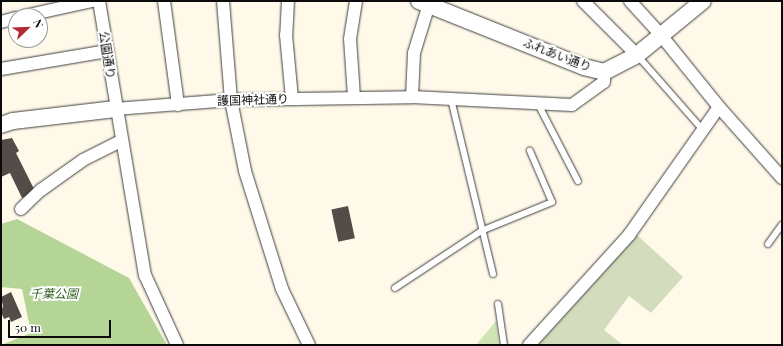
<!DOCTYPE html>
<html>
<head>
<meta charset="utf-8">
<style>
	body { margin:0 }
	#map { position:relative; width:783px; height:346px; overflow:hidden; background:#fef9e9; font-family:"Playfair Display","Noto Sans JP",serif }
	div>[style] { position:absolute }
	.green>* { inset:0; background:#cfe5b6 }
	.forest>* { inset:0; background:#b4d596 }
	.cemetery>* { inset:0; background:#d3ddbd }
	.building>* { inset:0; background:#534c48; transform-origin:0 0 }
	.roads { filter:drop-shadow(0 0 1px #3e3e3e) drop-shadow(0 0 1px #3e3e3e) }
	.service>* { height:6px; margin:-3px; padding:0 3px; transform-origin:3px; border-radius:3px; background:#fff }
	.minor>* { height:12px; margin:-6px; padding:0 6px; transform-origin:6px; border-radius:6px; background:#fff }
	.tertiary>* { height:16px; margin:-8px; padding:0 8px; transform-origin:8px; border-radius:8px; background:#fff }
	span { translate:-50% -50%; white-space:nowrap; text-align:center; line-height:1.15; -webkit-text-stroke:4px #fff; paint-order:stroke }
	.street-label { font-size:12px; color:#0b0b0b }
	.park-label { font-size:12px; color:#2e5e20; font-style:italic }
	.frame { position:absolute; inset:0; border:2px solid #0b0b0b; pointer-events:none }
	.north { position:absolute; left:8px; top:8px; width:40px; height:40px; box-sizing:border-box; background:#fff; border:1px solid #9d9d9d; border-radius:50%; rotate:67deg; font-size:11px; font-weight:700; line-height:16px; text-align:center; color:#0b0b0b }
	.north::after { content:''; display:block; margin:auto; width:14px; height:18px; background:#b22c34; clip-path:polygon(50% 0,100% 100%,50% 72%,0 100%) }
	.scale { position:absolute; left:8px; top:320px; width:103px; height:18px; box-sizing:border-box; border:2px solid #0b0b0b; border-top:0; padding-left:5px; font-size:12px; line-height:14px; white-space:nowrap; color:#0b0b0b; -webkit-text-stroke:3px #fff; paint-order:stroke }
</style>
</head>
<body>
<div id="map">
	<div class="green">
		<div style="clip-path:polygon(496px 321px,499px 345px,476px 345px)"></div>
	</div>
	<div class="forest">
		<div style="clip-path:polygon(17px 219px,129px 278px,167px 345px,1px 345px,31px 333px,22px 289px,1px 287px,1px 224px)"></div>
	</div>
	<div class="cemetery">
		<div style="clip-path:polygon(637px 235px,683px 277px,651px 313px,629px 296px,604px 330px,623px 345px,538px 345px)"></div>
	</div>
	<div class="building">
		<div style="clip-path:polygon(12px 138px,19px 151px,16px 153px,35px 191px,22px 198px,10px 173px,1px 177px,1px 140px)"></div>
		<div style="left:348px;top:206px;width:33px;height:17px;rotate:78deg"></div>
		<div style="clip-path:polygon(11px 292px,22px 317px,11px 322px,9px 317px,4px 319px,1px 312px,3px 306px,1px 297px)"></div>
	</div>
	<div class="roads">
		<div class="service">
			<div style="left:637px;top:55px;width:98px;rotate:48.7deg"></div>
			<div style="left:451px;top:99px;width:180px;rotate:76.5deg"></div>
			<div style="left:537px;top:102px;width:89px;rotate:62.6deg"></div>
			<div style="left:768px;top:244px;width:24px;rotate:-54deg"></div>
			<div style="left:395px;top:288px;width:103px;rotate:-33.5deg"></div>
			<div style="left:481px;top:231px;width:77px;rotate:-22.2deg"></div>
			<div style="left:552px;top:202px;width:56px;rotate:-113.3deg"></div>
			<div style="left:498px;top:304px;width:41px;rotate:81.7deg"></div>
		</div>
		<div class="minor">
			<div style="left:99px;top:1px;width:278px;rotate:80.5deg"></div>
			<div style="left:145px;top:275px;width:77px;rotate:65.4deg"></div>
			<div style="left:164px;top:1px;width:105px;rotate:82.3deg"></div>
			<div style="left:223px;top:1px;width:99px;rotate:85.4deg"></div>
			<div style="left:231px;top:100px;width:72px;rotate:78.8deg"></div>
			<div style="left:245px;top:171px;width:124px;rotate:72.6deg"></div>
			<div style="left:282px;top:289px;width:62px;rotate:64.3deg"></div>
			<div style="left:288px;top:1px;width:34px;rotate:93deg"></div>
			<div style="left:286px;top:35px;width:63px;rotate:84.6deg"></div>
			<div style="left:583px;top:1px;width:76px;rotate:45deg"></div>
			<div style="left:24px;top:16px;width:70px;rotate:-12.4deg"></div>
			<div style="left:1px;top:22px;width:16px;rotate:-15deg"></div>
			<div style="left:1px;top:69px;width:108px;rotate:-9.6deg"></div>
			<div style="left:354px;top:97px;width:58px;rotate:-93.9deg"></div>
			<div style="left:350px;top:39px;width:38px;rotate:-81deg"></div>
			<div style="left:412px;top:97px;width:160px;rotate:2.9deg"></div>
			<div style="left:572px;top:105px;width:39px;rotate:-36deg"></div>
			<div style="left:604px;top:82px;width:10px;rotate:-90deg"></div>
			<div style="left:719px;top:107px;width:95px;rotate:48.4deg"></div>
			<div style="left:115px;top:109px;width:116px;rotate:-4.4deg"></div>
			<div style="left:231px;top:100px;width:181px;rotate:-0.9deg"></div>
			<div style="left:412px;top:97px;width:44px;rotate:-87.4deg"></div>
			<div style="left:414px;top:53px;width:54px;rotate:-72.9deg"></div>
			<div style="left:21px;top:209px;width:28px;rotate:-44deg"></div>
			<div style="left:41px;top:190px;width:52px;rotate:-35.5deg"></div>
			<div style="left:83px;top:160px;width:42px;rotate:-26.6deg"></div>
			<div style="left:529px;top:345px;width:149px;rotate:-47.7deg"></div>
			<div style="left:629px;top:235px;width:156px;rotate:-54.9deg"></div>
			<div style="left:719px;top:107px;width:92px;rotate:-128.9deg"></div>
			<div style="left:661px;top:35px;width:46px;rotate:-132.4deg"></div>
		</div>
		<div class="tertiary">
			<div style="left:419px;top:1px;width:178px;rotate:21.8deg"></div>
			<div style="left:584px;top:67px;width:21px;rotate:14deg"></div>
			<div style="left:604px;top:72px;width:37px;rotate:-27deg"></div>
			<div style="left:637px;top:55px;width:85px;rotate:-39.3deg"></div>
			<div style="left:1px;top:125px;width:13px;rotate:-18deg"></div>
			<div style="left:13px;top:121px;width:103px;rotate:-6.7deg"></div>
		</div>
	</div>
	<div class="street-label">
		<span style="left:107px;top:55px;rotate:81deg">公園通り</span>
		<span style="left:557px;top:55px;rotate:21deg">ふれあい通り</span>
		<span style="left:253px;top:100px;rotate:-2deg">護国神社通り</span>
	</div>
	<div class="park-label">
		<span style="left:54px;top:294px">千葉公園</span>
	</div>
	<div class="frame"></div>
	<div class="north">N</div>
	<div class="scale">50 m</div>
</div>
</body>
</html>
